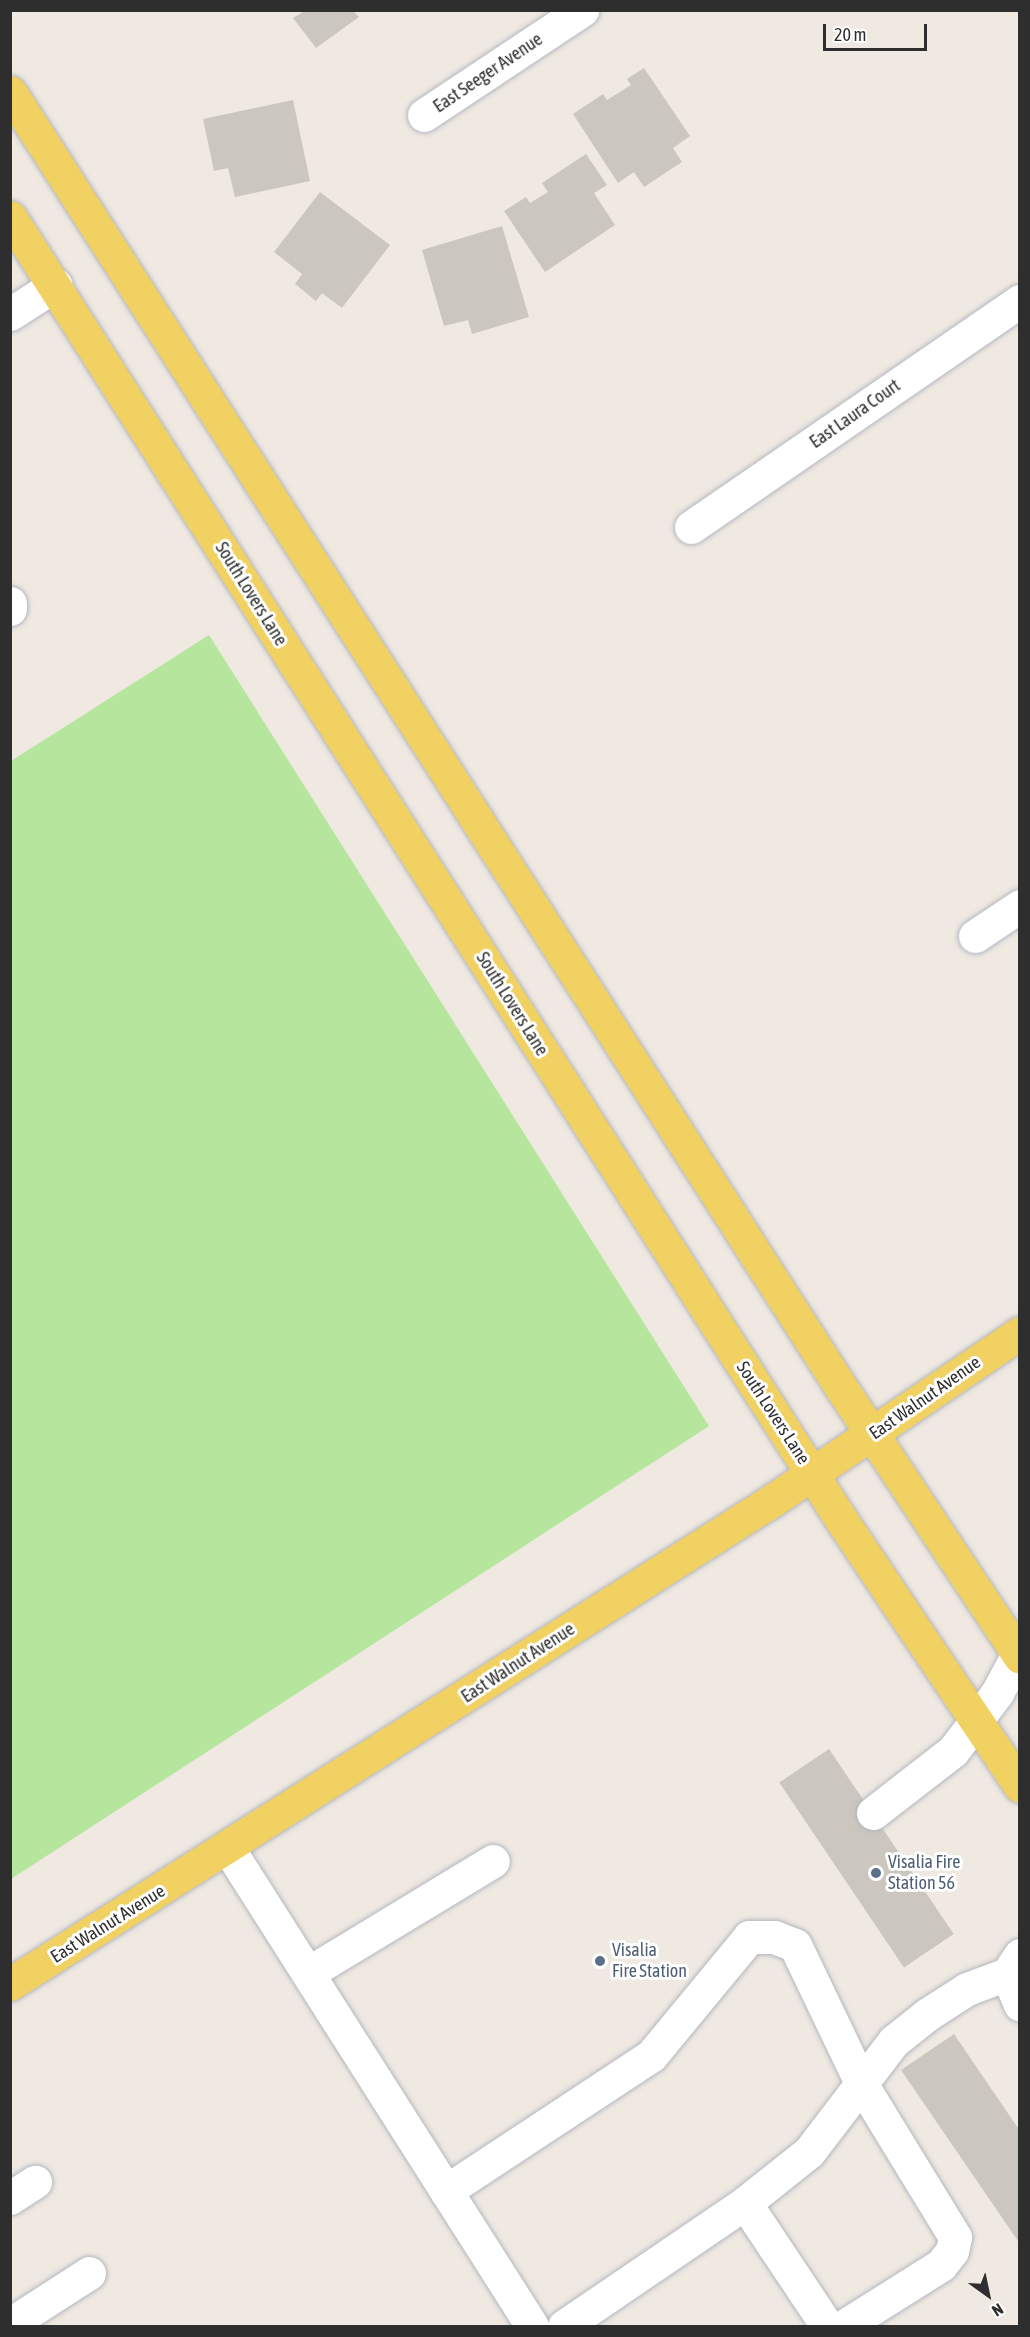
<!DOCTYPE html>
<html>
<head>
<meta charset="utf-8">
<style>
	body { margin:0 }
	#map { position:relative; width:1030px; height:2337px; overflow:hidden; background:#efe9e1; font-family:"Asap Condensed",sans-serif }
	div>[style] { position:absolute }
	.green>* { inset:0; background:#b6e59e }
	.building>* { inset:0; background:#cbc7bf; transform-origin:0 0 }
	.roads { filter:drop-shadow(0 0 2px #b4b7c1) drop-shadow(0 0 2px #b4b7c1) }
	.minor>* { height:33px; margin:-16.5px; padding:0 16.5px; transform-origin:16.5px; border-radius:16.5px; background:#fff }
	.major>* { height:33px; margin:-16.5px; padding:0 16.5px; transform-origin:16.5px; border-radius:16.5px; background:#f2d163 }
	.dots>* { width:16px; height:16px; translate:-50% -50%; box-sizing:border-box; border:3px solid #fff; border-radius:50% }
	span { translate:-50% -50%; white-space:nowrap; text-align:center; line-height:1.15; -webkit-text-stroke:6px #fff; paint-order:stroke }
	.street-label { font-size:18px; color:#2e2e2e }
	.service-label { font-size:18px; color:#4e5e75 }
	.left { translate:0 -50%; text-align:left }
	.frame { position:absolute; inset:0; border:12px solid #2e2e2e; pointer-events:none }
	.north { position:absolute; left:958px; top:2265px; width:60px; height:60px; -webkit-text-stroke:4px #fff; paint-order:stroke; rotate:147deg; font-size:16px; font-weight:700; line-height:24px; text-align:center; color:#2e2e2e }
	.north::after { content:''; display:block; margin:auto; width:21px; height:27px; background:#2e2e2e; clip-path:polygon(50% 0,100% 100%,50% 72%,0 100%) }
	.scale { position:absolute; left:823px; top:24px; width:104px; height:27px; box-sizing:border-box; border:3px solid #2e2e2e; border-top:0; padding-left:8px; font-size:18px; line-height:21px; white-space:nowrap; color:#2e2e2e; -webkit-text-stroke:4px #fff; paint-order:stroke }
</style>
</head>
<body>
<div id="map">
	<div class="green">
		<div style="clip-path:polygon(209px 635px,709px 1426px,11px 1879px,11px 761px)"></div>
	</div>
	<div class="building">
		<div style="clip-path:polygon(306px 10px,352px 10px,359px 17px,316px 48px,293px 18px)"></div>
		<div style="clip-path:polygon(644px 68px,690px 136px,673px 148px,682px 162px,644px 187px,634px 172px,618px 183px,573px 114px,603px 94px,607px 100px,631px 85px,627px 79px)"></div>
		<div style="clip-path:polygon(293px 100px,310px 181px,235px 197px,228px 168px,214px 171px,203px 119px)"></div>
		<div style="clip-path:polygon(586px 154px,607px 185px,594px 193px,615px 225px,545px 272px,504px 211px,526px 197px,530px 203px,548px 192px,542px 183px)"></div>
		<div style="clip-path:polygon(320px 192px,390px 245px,342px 308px,322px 293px,316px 301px,295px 284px,302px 274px,274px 252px)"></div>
		<div style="clip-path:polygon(502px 226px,529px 317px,472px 334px,468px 320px,444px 326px,422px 250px)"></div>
		<div style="left:829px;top:1749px;width:223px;height:60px;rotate:56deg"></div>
		<div style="clip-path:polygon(954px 2034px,1020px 2131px,1020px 2244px,901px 2070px)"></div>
	</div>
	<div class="roads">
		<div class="minor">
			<div style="left:424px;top:115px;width:190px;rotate:-33.6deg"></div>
			<div style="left:10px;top:314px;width:54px;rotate:-32.8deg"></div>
			<div style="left:691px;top:527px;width:399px;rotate:-34.5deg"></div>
			<div style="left:10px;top:603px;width:6px;rotate:90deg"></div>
			<div style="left:975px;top:936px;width:54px;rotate:-33.7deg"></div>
			<div style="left:873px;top:1813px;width:101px;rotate:-37.8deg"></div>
			<div style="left:953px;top:1751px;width:73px;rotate:-52.8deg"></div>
			<div style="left:997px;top:1693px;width:44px;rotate:-61.7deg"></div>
			<div style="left:228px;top:1848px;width:566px;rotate:57.54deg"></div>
			<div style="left:1020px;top:1955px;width:23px;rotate:124deg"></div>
			<div style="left:1007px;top:1974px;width:33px;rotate:67deg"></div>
			<div style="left:308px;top:1973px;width:216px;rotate:-31.2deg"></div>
			<div style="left:446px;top:2191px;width:245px;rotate:-33.4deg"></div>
			<div style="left:651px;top:2056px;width:154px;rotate:-50.5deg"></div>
			<div style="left:749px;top:1937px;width:25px"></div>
			<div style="left:774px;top:1937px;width:22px;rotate:21deg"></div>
			<div style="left:795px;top:1945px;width:155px;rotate:64.4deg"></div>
			<div style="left:862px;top:2085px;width:178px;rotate:58.5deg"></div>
			<div style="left:955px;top:2237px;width:14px;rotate:102deg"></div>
			<div style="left:952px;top:2251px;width:18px;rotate:128deg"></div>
			<div style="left:941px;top:2265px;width:115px;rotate:147.8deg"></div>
			<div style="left:10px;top:2198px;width:30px;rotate:-33deg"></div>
			<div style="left:745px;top:2203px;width:148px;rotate:56.3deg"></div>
			<div style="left:10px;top:2324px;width:94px;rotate:-32.8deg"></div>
			<div style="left:564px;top:2326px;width:219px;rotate:-34.2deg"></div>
			<div style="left:745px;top:2203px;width:82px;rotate:-38.6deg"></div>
			<div style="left:809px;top:2152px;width:140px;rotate:-52.6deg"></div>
			<div style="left:894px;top:2041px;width:43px;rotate:-38.5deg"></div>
			<div style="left:928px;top:2014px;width:46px;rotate:-32.7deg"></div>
			<div style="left:967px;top:1989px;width:43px;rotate:-20.6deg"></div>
		</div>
		<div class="major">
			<div style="left:10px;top:92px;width:1537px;rotate:57.32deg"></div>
			<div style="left:840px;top:1386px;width:325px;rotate:56.4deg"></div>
			<div style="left:10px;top:217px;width:1547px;rotate:57.46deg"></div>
			<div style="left:842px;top:1521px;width:319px;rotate:56.1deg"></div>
			<div style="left:10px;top:1984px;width:904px;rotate:-32.39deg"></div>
			<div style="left:773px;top:1500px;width:298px;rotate:-34.1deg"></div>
		</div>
	</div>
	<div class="dots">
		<div style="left:876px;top:1873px;background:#5c6f8a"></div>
		<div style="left:600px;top:1961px;background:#5c6f8a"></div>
	</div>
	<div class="street-label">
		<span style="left:488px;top:73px;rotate:-34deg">East Seeger Avenue</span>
		<span style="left:855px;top:414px;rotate:-35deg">East Laura Court</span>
		<span style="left:251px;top:594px;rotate:58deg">South Lovers Lane</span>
		<span style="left:512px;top:1004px;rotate:58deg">South Lovers Lane</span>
		<span style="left:925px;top:1398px;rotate:-35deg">East Walnut Avenue</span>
		<span style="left:773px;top:1413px;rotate:57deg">South Lovers Lane</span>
		<span style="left:518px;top:1663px;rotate:-33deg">East Walnut Avenue</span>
		<span style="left:108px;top:1924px;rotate:-32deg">East Walnut Avenue</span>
	</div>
	<div class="service-label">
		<span class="left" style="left:888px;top:1873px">Visalia Fire<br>Station 56</span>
		<span class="left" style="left:612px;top:1961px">Visalia<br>Fire Station</span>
	</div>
	<div class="frame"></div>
	<div class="north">N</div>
	<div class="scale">20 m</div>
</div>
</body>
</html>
